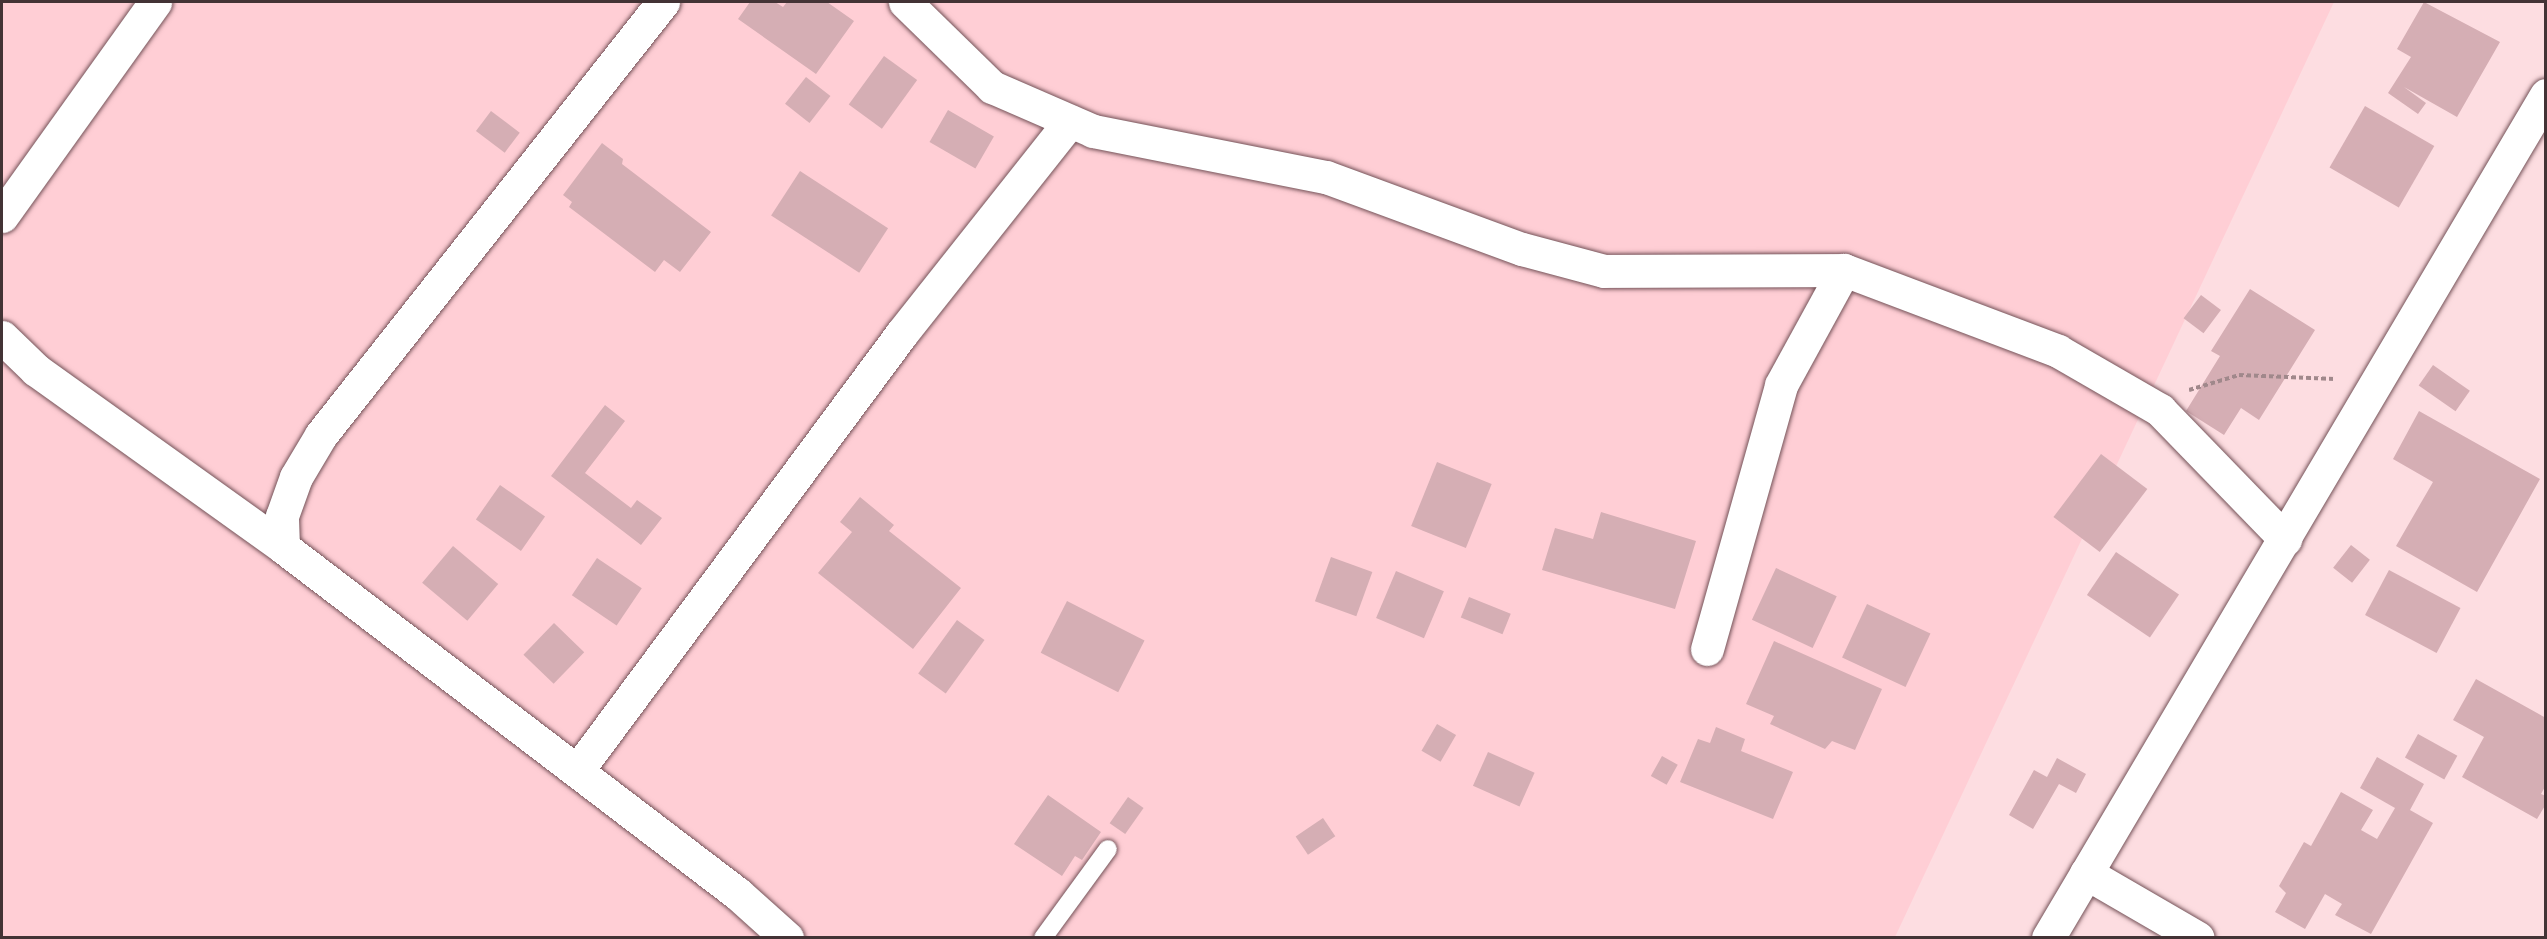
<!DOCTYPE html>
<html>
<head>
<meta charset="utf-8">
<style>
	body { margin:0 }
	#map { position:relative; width:2547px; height:939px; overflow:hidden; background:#fddde1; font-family:Jost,sans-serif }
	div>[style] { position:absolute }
	.built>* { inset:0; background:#ffced5 }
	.building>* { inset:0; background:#d5aeb4; transform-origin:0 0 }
	.path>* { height:4px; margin-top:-2px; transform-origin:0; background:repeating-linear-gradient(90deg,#a0888b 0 4.5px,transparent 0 7.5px) }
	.roads { filter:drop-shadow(0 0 2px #745258) drop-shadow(0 0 2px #745258) }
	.lane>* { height:18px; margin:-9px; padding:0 9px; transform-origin:9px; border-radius:9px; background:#fff }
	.street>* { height:33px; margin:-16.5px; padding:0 16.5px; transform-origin:16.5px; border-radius:16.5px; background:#fff }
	span { translate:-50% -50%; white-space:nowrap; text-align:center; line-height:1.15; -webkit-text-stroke:6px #fff; paint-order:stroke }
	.frame { position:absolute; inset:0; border:3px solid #433335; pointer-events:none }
</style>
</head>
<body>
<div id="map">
	<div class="built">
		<div style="clip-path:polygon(2px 2px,2334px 2px,1895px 937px,2px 938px)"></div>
	</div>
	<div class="building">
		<div style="clip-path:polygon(750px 2px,775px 2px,783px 7px,787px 2px,827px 2px,854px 21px,816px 74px,738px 19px)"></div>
		<div style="clip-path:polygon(2424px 2px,2500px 42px,2457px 117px,2404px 87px,2426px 103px,2418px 114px,2388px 93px,2411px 57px,2397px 49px)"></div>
		<div style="left:884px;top:56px;width:41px;height:60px;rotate:36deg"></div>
		<div style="left:806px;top:77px;width:31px;height:34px;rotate:38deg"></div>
		<div style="left:2365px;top:106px;width:80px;height:71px;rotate:30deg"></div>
		<div style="left:948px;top:110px;width:53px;height:37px;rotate:30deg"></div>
		<div style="left:491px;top:111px;width:36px;height:25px;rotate:37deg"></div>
		<div style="clip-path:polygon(602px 143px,623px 159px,622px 164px,711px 232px,680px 272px,664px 260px,655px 272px,569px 207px,572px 202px,563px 195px)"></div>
		<div style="left:800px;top:171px;width:105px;height:53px;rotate:33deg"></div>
		<div style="clip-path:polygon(2250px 289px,2315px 330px,2259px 420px,2241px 408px,2224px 435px,2186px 411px,2220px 356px,2211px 351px)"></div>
		<div style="left:2201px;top:295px;width:25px;height:29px;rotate:37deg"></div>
		<div style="left:2433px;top:365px;width:45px;height:25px;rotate:35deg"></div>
		<div style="clip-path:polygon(605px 405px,625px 421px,585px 473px,631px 508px,637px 500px,662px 518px,641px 545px,551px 476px)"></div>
		<div style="clip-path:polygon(2419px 411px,2540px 479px,2477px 592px,2396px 546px,2433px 482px,2393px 459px)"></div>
		<div style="left:2101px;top:454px;width:58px;height:79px;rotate:37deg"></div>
		<div style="left:1437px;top:462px;width:59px;height:69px;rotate:22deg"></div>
		<div style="left:500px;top:485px;width:55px;height:42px;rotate:35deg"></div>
		<div style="clip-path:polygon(860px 497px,894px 525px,889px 531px,961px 588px,913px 649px,818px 573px,852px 532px,840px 522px)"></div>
		<div style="clip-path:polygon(1601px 512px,1696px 541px,1675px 609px,1542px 570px,1555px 528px,1593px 539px)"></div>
		<div style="left:2351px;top:545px;width:24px;height:29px;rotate:38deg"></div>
		<div style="left:453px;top:546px;width:59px;height:48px;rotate:40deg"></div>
		<div style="left:2116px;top:552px;width:76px;height:52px;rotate:34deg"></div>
		<div style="left:1331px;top:557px;width:44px;height:47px;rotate:20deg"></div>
		<div style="left:597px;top:558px;width:54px;height:45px;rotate:34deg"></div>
		<div style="left:1776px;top:568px;width:67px;height:57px;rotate:25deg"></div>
		<div style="left:2389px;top:570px;width:81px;height:51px;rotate:28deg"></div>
		<div style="left:1396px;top:571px;width:52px;height:51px;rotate:23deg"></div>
		<div style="left:1469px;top:597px;width:45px;height:22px;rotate:22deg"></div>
		<div style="left:1067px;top:601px;width:87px;height:58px;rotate:27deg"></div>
		<div style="left:1867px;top:604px;width:70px;height:59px;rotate:25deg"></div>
		<div style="left:957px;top:620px;width:34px;height:66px;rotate:36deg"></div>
		<div style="left:554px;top:623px;width:42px;height:44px;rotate:44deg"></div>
		<div style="clip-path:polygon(1774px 641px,1882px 689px,1855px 750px,1832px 741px,1825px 749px,1770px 724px,1774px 716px,1746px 704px)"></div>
		<div style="clip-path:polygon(2476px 679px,2546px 718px,2546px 785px,2541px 794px,2546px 796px,2546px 804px,2537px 819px,2462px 777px,2484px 737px,2453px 720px)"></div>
		<div style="left:1437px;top:724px;width:22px;height:31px;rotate:30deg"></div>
		<div style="clip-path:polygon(1716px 727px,1745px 739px,1741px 751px,1793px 772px,1773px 819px,1680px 782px,1698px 739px,1710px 743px)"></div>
		<div style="left:2418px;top:734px;width:45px;height:27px;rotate:29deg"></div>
		<div style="left:1488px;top:752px;width:51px;height:37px;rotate:24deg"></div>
		<div style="left:1662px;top:756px;width:18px;height:23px;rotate:29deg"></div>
		<div style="clip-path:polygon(2377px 757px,2424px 784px,2410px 810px,2433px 823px,2371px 934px,2335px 915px,2342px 904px,2325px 894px,2305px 929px,2275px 912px,2286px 893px,2279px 886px,2304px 842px,2311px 846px,2341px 792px,2373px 810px,2361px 830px,2377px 839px,2395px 808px,2360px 788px)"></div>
		<div style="clip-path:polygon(2057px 758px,2086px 774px,2076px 793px,2059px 784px,2033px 829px,2009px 815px,2034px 770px,2047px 777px)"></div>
		<div style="clip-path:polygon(1048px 795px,1101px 832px,1082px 860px,1075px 856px,1062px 876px,1014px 844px)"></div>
		<div style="left:1128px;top:797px;width:19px;height:32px;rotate:35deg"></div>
		<div style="left:1323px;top:818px;width:22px;height:33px;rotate:56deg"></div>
	</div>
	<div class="path">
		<div style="left:2189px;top:390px;width:52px;rotate:-16.7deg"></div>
		<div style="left:2239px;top:375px;width:96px;rotate:2.4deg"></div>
	</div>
	<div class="roads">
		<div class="lane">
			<div style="left:1043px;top:938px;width:110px;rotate:-53.9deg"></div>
		</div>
		<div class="street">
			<div style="left:905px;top:2px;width:122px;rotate:44.3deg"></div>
			<div style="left:992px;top:87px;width:110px;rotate:23.5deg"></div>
			<div style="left:1093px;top:131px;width:237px;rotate:11.2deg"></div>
			<div style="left:1326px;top:177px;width:209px;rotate:20.2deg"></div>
			<div style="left:1522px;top:249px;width:85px;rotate:15deg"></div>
			<div style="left:1604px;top:271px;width:240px;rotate:-0.2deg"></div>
			<div style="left:1844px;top:270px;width:229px;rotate:20.7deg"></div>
			<div style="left:2058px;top:351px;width:118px;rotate:30deg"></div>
			<div style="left:2160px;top:410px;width:180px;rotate:45.9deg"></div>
			<div style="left:2px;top:216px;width:263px;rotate:-54.4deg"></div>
			<div style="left:2px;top:337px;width:47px;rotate:44.1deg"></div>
			<div style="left:36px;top:370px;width:304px;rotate:35.6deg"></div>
			<div style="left:283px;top:547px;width:572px;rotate:37.33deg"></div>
			<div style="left:738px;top:894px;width:66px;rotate:41.9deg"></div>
			<div style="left:283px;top:547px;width:31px;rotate:-92deg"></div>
			<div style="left:282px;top:516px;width:41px;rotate:-70.3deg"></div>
			<div style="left:296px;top:477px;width:49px;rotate:-59.2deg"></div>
			<div style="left:321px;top:435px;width:552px;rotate:-51.7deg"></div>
			<div style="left:1707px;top:649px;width:274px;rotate:-74.3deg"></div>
			<div style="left:1781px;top:385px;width:131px;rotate:-61.3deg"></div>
			<div style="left:577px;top:771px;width:545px;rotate:-53.42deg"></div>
			<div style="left:902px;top:333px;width:270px;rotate:-51.6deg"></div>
			<div style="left:2086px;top:873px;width:129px;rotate:30.1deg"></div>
			<div style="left:2048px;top:938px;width:979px;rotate:-59.43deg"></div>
		</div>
	</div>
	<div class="frame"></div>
</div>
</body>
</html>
